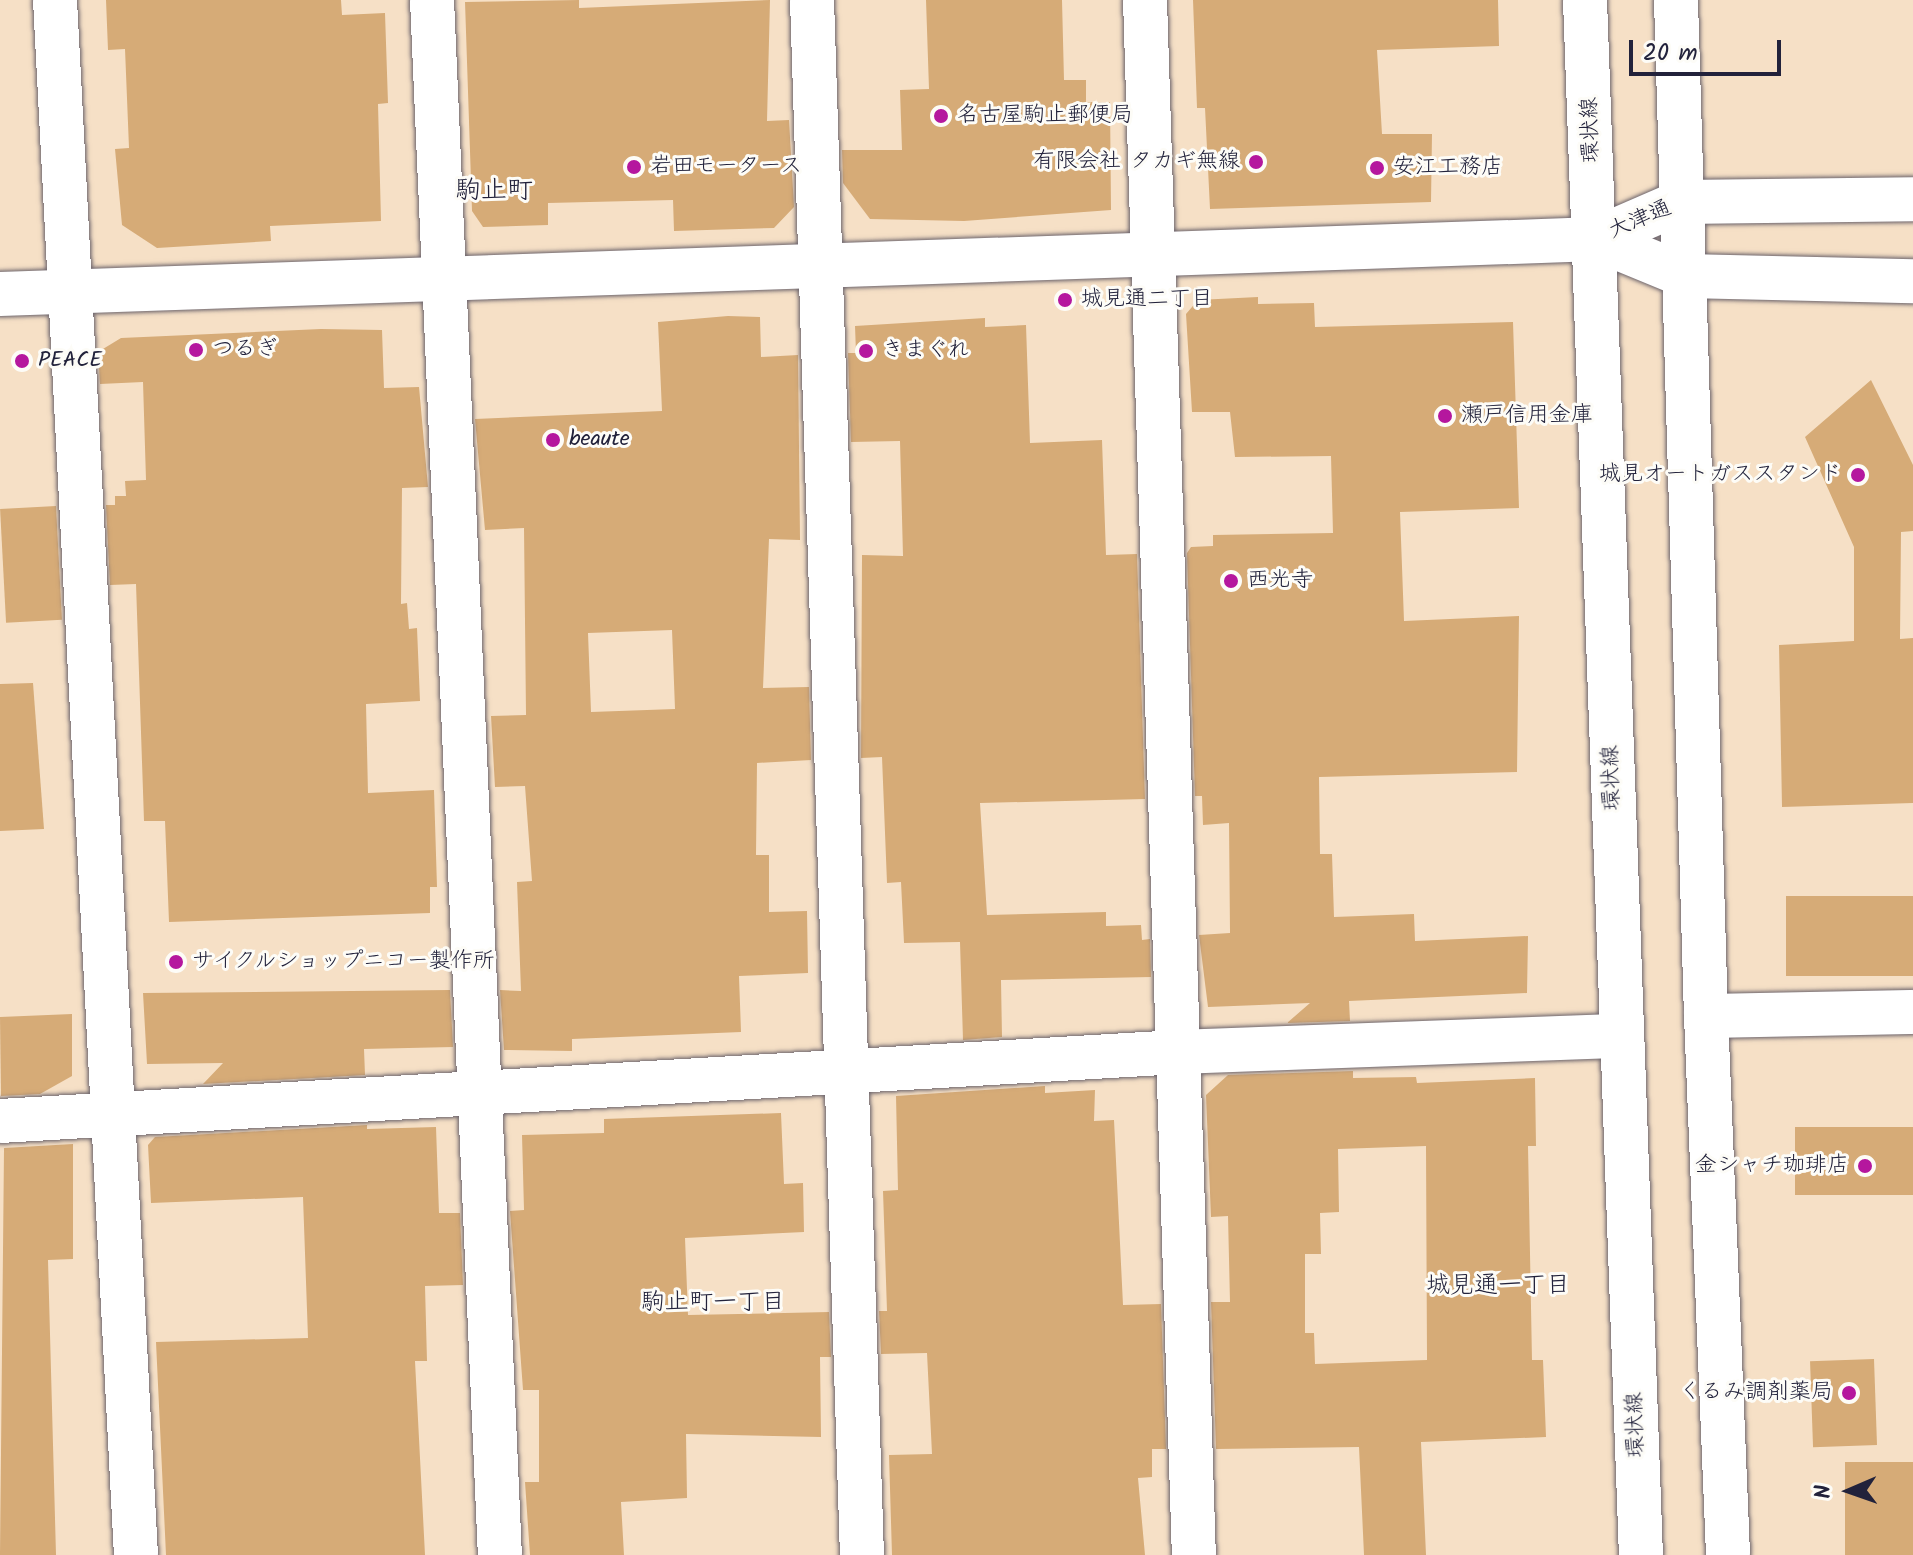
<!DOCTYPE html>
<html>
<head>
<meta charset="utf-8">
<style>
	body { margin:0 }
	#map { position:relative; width:1913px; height:1555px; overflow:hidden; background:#f6e0c6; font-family:Kalam,"Klee One",sans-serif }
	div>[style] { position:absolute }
	.building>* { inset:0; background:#d6ab77; transform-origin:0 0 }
	.roads { filter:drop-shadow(0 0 2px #6c646c) drop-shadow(0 0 2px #6c646c) }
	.minor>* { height:44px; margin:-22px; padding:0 22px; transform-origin:22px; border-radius:22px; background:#fff }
	.major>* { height:44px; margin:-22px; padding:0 22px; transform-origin:22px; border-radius:22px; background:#fff }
	.dots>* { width:22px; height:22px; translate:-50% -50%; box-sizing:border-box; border:4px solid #fdfcf7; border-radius:50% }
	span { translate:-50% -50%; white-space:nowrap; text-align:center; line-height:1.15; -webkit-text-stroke:6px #fdfcf7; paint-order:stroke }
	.poi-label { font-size:22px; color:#22223b }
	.left { translate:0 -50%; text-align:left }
	.right { translate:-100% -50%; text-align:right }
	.street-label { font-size:22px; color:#22223b }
	.neighbourhood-label { font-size:24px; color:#22223b }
	.quarter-label { font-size:26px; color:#22223b }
	.north { position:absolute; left:1809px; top:1451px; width:80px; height:80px; -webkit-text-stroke:6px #fdfcf7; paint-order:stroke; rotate:268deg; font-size:22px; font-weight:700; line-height:32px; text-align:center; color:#22223b }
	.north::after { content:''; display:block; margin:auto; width:28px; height:36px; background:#22223b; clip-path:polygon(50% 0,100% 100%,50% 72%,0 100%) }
	.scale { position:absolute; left:1629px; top:40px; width:152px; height:36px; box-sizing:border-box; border:4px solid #22223b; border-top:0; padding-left:10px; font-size:24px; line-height:28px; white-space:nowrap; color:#22223b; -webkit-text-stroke:6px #fdfcf7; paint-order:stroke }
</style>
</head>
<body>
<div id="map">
	<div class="building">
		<div style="clip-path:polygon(106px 0,341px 0,342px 15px,385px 13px,388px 103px,378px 104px,381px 221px,270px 226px,271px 241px,157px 248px,122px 225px,115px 149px,129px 148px,125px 49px,108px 50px)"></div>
		<div style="clip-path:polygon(579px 0,579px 8px,770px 0,767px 121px,789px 120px,794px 207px,774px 228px,674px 231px,673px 200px,548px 203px,548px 225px,483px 227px,472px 211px,465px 2px)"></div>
		<div style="clip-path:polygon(926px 0,1062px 0,1064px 80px,1086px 80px,1086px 102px,1110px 102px,1111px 210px,964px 221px,870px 219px,843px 183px,842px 150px,902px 150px,900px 90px,929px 89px)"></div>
		<div style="clip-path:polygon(1193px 0,1498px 0,1499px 46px,1377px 50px,1382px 134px,1432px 134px,1431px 202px,1210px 209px,1205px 108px,1197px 108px)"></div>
		<div style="clip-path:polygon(1258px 297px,1258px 304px,1314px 303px,1315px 327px,1513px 322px,1519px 508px,1400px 512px,1404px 621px,1519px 616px,1517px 772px,1319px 777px,1320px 854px,1332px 854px,1334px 917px,1414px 914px,1415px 941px,1528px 936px,1527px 993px,1349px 1001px,1350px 1021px,1287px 1023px,1310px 1003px,1208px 1007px,1199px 935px,1230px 933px,1229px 823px,1203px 825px,1202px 796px,1195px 796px,1187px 553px,1191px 547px,1213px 546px,1213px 535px,1333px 533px,1331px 456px,1235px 457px,1230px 412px,1192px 412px,1186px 314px,1198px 300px)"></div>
		<div style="clip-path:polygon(evenodd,728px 316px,760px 317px,761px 357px,798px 355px,800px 540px,769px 539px,763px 688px,809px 687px,811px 760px,757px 763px,756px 855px,769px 855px,769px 912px,807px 911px,808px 973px,739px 976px,741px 1032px,572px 1039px,572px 1051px,504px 1050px,500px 990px,521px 991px,517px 882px,532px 881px,525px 786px,495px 787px,491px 716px,526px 715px,524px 528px,485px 530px,475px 419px,662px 411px,658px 322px,728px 316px,672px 630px,675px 709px,591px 712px,588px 633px,672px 630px)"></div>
		<div style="clip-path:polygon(985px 318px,985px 327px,1026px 325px,1030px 443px,1102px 440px,1106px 555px,1137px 554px,1145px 799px,980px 803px,987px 915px,1106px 912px,1106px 926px,1141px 925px,1142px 940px,1150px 939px,1151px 977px,1001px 980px,1002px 1037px,963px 1040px,960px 942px,904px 943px,901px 882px,887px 883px,882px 757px,861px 758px,862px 555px,903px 556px,900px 441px,851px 442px,848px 353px,856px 353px,855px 326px)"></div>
		<div style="clip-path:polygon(321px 329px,382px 330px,384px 388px,419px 387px,428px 487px,402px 488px,401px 604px,407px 603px,409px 629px,417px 628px,420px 701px,366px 704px,368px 793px,434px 790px,437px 887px,430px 887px,430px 913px,169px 922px,165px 821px,144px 821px,136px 584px,110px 585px,106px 505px,115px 505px,115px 496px,126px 496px,125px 481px,146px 480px,143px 382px,100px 384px,98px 352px,121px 338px)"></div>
		<div style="clip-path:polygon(1871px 380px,1913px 465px,1913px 531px,1901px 532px,1900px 639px,1913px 638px,1913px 803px,1782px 807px,1779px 645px,1854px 641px,1854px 547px,1805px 437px)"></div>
		<div style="left:56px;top:506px;width:114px;height:56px;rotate:87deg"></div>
		<div style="clip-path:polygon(33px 683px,44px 829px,0 831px,0 684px)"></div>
		<div style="left:1913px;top:896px;width:80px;height:127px;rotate:90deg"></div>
		<div style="clip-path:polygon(450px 990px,453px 1047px,364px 1049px,365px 1075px,203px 1084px,223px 1063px,147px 1064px,143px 993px)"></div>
		<div style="clip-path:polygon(72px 1014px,72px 1076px,40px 1094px,1px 1096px,0 1017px)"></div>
		<div style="clip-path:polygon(evenodd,1353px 1071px,1353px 1078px,1416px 1077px,1417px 1083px,1535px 1078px,1536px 1146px,1528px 1146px,1532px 1360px,1543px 1360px,1546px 1437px,1421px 1442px,1426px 1555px,1364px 1555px,1359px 1447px,1216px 1449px,1211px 1302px,1230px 1302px,1228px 1216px,1211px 1217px,1206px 1095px,1228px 1075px,1353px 1071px,1426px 1146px,1427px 1360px,1315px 1364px,1314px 1333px,1305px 1333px,1305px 1254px,1321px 1254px,1320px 1213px,1339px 1212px,1338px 1149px,1426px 1146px)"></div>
		<div style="clip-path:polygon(1045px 1086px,1045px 1093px,1095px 1090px,1094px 1121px,1114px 1120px,1123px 1305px,1161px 1304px,1166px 1449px,1152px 1449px,1152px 1477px,1138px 1478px,1145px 1555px,892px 1555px,889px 1455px,932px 1454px,927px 1353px,881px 1354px,879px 1311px,887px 1311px,883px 1191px,898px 1190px,896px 1096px)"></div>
		<div style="clip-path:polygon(781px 1113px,784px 1184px,803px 1183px,804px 1232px,685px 1238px,688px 1315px,829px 1312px,831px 1357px,820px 1357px,821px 1437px,686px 1434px,687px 1498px,621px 1502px,624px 1555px,530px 1555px,525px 1482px,539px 1482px,539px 1390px,523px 1390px,510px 1211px,524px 1210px,522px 1135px,604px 1133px,604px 1119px)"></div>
		<div style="clip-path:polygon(367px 1125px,367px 1129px,436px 1127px,439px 1213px,460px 1213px,463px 1285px,425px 1286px,427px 1361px,415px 1361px,425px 1555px,166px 1555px,156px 1342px,308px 1338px,303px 1197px,151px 1203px,148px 1145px,155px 1137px)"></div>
		<div style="left:1913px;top:1127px;width:68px;height:118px;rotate:90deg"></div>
		<div style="clip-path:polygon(73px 1144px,73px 1259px,48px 1260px,56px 1555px,0 1555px,4px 1148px)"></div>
		<div style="left:1874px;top:1359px;width:86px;height:64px;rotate:88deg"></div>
		<div style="left:1913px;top:1462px;width:93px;height:68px;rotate:90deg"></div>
	</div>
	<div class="roads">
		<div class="minor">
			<div style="left:55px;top:0;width:1557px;rotate:87.02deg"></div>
			<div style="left:432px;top:0;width:1556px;rotate:87.5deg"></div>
			<div style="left:812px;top:0;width:1556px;rotate:88.16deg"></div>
			<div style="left:1145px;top:0;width:1556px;rotate:88.2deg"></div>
			<div style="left:1596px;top:239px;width:97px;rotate:22.3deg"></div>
			<div style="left:1686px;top:276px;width:227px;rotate:1.3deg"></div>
			<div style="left:0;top:294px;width:1597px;rotate:-1.97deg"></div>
			<div style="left:1596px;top:239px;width:93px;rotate:-23.5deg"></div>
			<div style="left:1681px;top:202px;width:232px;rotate:-0.7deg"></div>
			<div style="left:1706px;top:1016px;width:207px;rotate:-1.1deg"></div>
			<div style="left:0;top:1121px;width:1181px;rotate:-3.35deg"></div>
			<div style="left:1179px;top:1052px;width:441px;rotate:-2.1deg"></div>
		</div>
		<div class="major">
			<div style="left:1585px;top:0;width:1556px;rotate:87.94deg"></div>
			<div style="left:1676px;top:0;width:1016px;rotate:88.31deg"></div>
			<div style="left:1706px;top:1016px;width:539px;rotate:87.66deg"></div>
		</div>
	</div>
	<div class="dots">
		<div style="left:941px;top:116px;background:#b5179e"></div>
		<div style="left:1256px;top:162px;background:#b5179e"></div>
		<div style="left:634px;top:167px;background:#b5179e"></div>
		<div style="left:1377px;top:168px;background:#b5179e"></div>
		<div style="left:1065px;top:300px;background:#b5179e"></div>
		<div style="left:196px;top:350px;background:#b5179e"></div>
		<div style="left:866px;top:351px;background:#b5179e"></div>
		<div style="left:22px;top:361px;background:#b5179e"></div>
		<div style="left:1445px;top:416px;background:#b5179e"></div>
		<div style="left:553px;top:440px;background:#b5179e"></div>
		<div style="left:1858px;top:475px;background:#b5179e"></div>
		<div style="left:1231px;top:581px;background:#b5179e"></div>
		<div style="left:176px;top:962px;background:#b5179e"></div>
		<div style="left:1865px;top:1166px;background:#b5179e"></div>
		<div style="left:1849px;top:1393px;background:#b5179e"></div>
	</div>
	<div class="poi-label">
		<span class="left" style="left:957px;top:116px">名古屋駒止郵便局</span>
		<span class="right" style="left:1240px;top:162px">有限会社 タカギ無線</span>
		<span class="left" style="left:650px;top:167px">岩田モータース</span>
		<span class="left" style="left:1393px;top:168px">安江工務店</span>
		<span class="left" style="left:1081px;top:300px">城見通二丁目</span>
		<span class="left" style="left:212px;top:350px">つるぎ</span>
		<span class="left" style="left:882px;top:351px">きまぐれ</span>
		<span class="left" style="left:38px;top:361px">PEACE</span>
		<span class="left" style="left:1461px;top:416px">瀬戸信用金庫</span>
		<span class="left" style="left:569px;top:440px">beaute</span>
		<span class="right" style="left:1842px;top:475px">城見オートガススタンド</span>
		<span class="left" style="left:1247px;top:581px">西光寺</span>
		<span class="left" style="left:192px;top:962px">サイクルショップニコー製作所</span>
		<span class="right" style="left:1849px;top:1166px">金シャチ珈琲店</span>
		<span class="right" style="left:1833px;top:1393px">くるみ調剤薬局</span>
	</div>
	<div class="street-label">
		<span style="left:1591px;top:130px;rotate:-92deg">環状線</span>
		<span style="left:1640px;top:220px;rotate:-23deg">大津通</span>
		<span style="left:1612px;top:778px;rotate:-92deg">環状線</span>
		<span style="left:1636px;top:1425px;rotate:-92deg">環状線</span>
	</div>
	<div class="neighbourhood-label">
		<span style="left:1498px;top:1286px">城見通一丁目</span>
		<span style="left:713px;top:1303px">駒止町一丁目</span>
	</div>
	<div class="quarter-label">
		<span style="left:494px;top:192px">駒止町</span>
	</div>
	<div class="north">N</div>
	<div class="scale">20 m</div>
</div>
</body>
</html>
